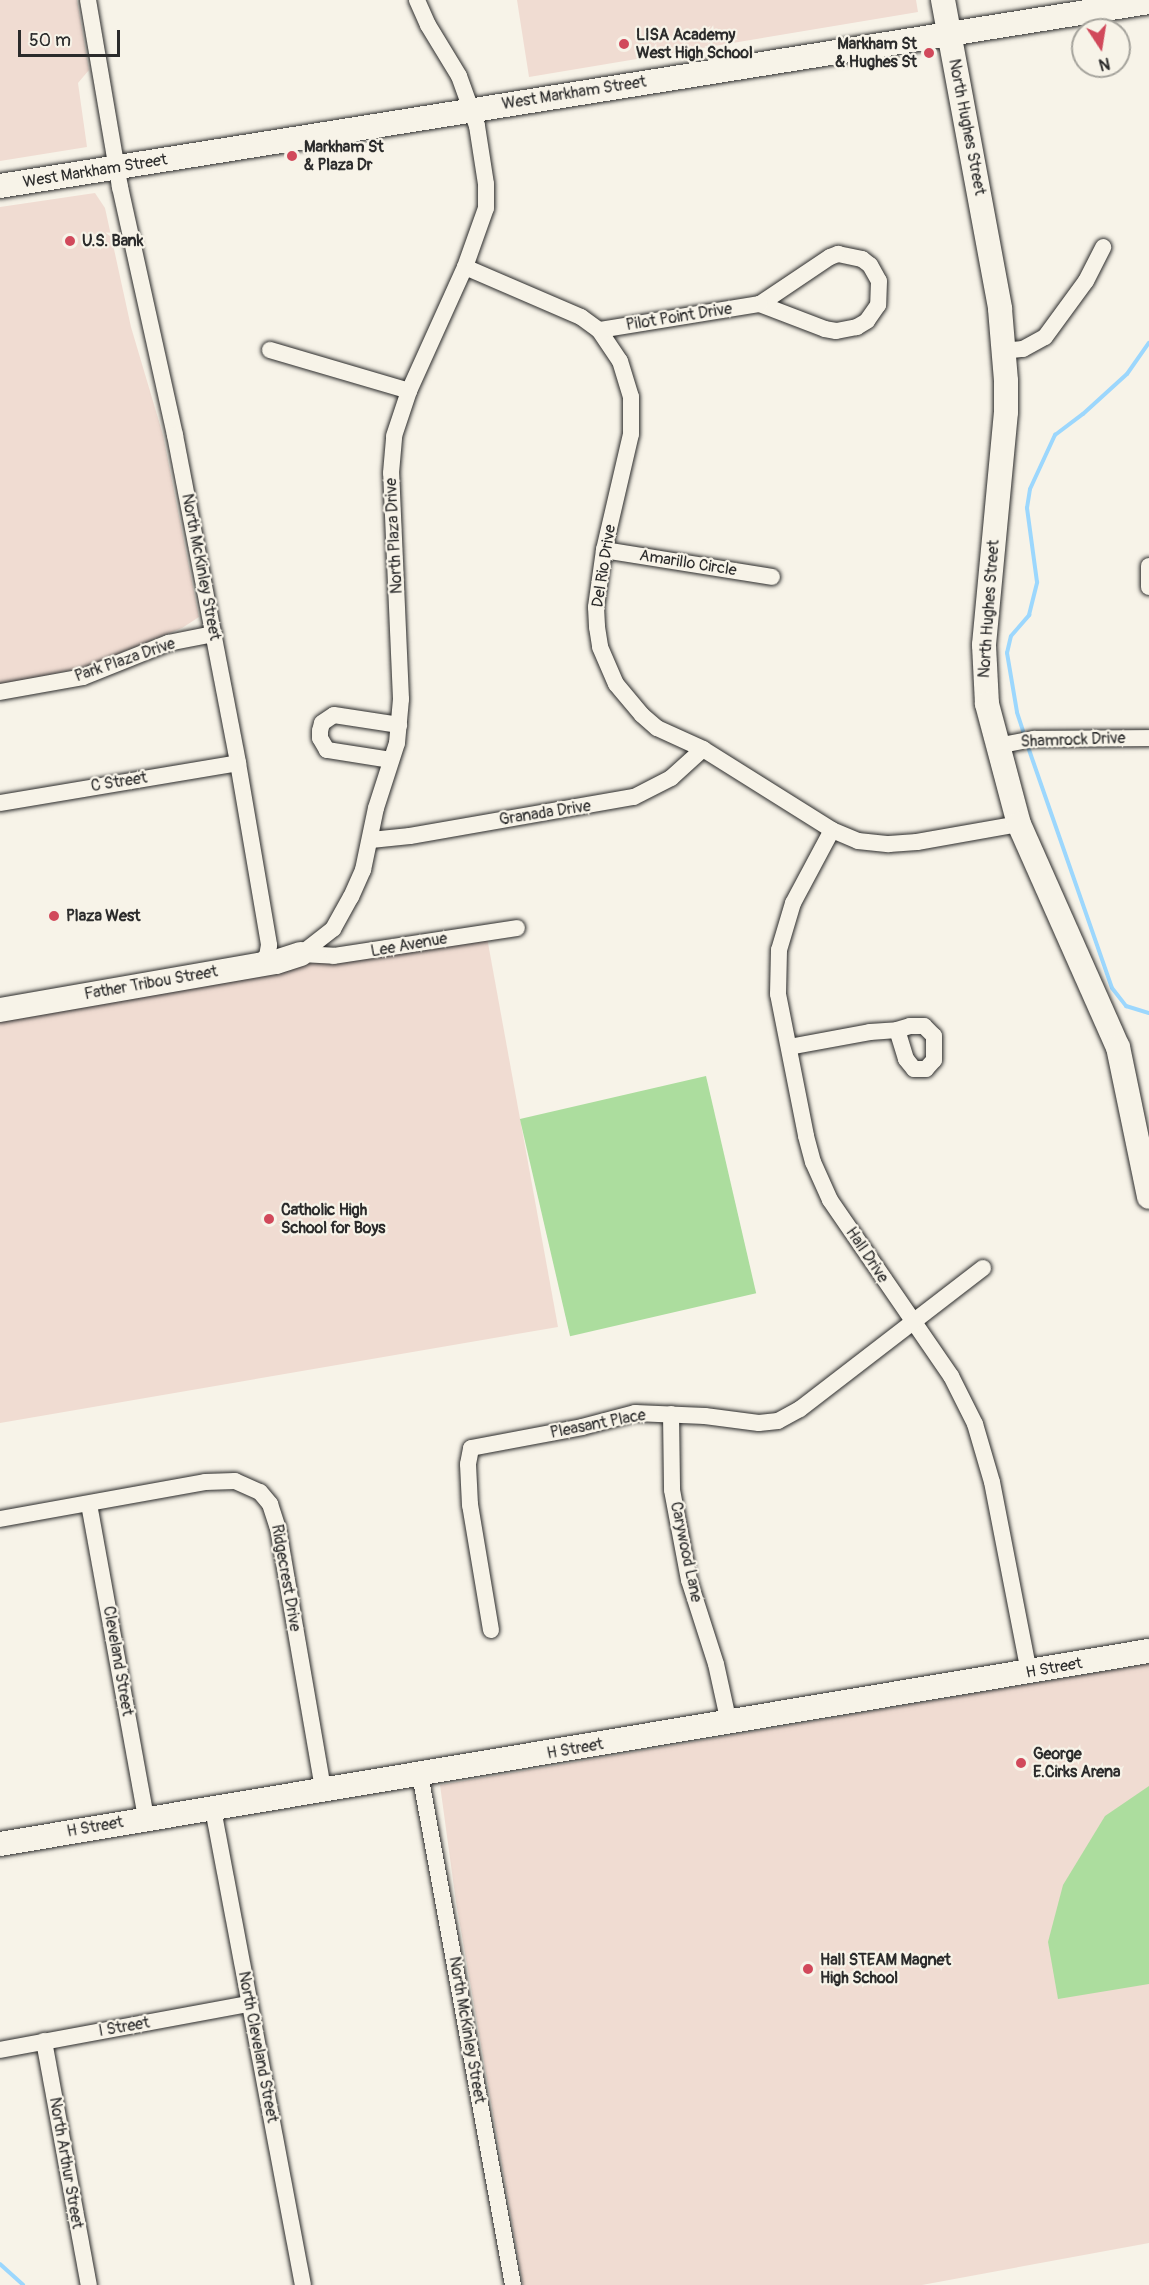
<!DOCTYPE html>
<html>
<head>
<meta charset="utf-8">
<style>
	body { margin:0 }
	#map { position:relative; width:1149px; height:2285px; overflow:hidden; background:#f7f3e8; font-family:Pangolin,sans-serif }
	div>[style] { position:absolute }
	.built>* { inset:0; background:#f0dcd2 }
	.green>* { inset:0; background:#acdd9e; transform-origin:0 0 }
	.stream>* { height:4px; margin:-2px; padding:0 2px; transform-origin:2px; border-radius:2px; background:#9cd7fd }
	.roads { filter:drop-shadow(0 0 2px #2b2b2b) drop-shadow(0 0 2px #2b2b2b) }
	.street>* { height:16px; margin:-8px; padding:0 8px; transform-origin:8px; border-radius:8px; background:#f7f3e8 }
	.secondary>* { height:24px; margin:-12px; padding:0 12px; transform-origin:12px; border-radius:12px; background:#f7f3e8 }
	.dots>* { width:16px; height:16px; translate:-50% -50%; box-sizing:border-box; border:3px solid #f7f3e8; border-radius:50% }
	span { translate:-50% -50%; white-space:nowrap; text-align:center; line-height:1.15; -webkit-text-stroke:4.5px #f7f3e8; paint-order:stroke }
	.poi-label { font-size:16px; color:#2b2b2b; font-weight:700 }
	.left { translate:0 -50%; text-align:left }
	.right { translate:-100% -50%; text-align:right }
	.street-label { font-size:16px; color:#2b2b2b }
	.north { position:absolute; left:1071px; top:18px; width:60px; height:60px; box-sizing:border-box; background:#f7f3e8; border:2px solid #a5a39c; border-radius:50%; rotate:168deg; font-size:16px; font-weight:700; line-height:24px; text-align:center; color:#2b2b2b }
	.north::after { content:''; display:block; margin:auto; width:21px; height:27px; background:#d1495b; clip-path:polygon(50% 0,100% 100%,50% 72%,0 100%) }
	.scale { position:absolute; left:18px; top:30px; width:102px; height:27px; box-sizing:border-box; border:3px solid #2b2b2b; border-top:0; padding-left:8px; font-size:18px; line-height:21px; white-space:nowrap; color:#2b2b2b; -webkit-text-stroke:4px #f7f3e8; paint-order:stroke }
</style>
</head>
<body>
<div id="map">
	<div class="built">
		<div style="clip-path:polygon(0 0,77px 0,89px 70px,78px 83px,87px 147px,0 161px)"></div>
		<div style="clip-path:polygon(517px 0,916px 0,918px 12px,529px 77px)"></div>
		<div style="clip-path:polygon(95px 193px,105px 208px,131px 327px,163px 435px,199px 617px,182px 628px,85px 667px,0 685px,0 207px)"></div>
		<div style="clip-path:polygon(486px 932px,558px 1327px,0 1423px,0 1010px)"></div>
		<div style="clip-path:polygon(1149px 1664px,1149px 2243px,922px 2285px,523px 2285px,456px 1902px,440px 1785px)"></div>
	</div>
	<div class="green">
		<div style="left:706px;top:1076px;width:223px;height:191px;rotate:77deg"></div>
		<div style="clip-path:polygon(1149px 1786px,1149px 1984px,1058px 1999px,1048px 1942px,1063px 1885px,1105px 1816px)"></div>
	</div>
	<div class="stream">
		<div style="left:1025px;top:737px;width:26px;rotate:-108deg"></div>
		<div style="left:1017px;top:712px;width:60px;rotate:-99.6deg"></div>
		<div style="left:1007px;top:653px;width:17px;rotate:-77deg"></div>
		<div style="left:1011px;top:636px;width:28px;rotate:-49deg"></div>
		<div style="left:1029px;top:615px;width:34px;rotate:-76deg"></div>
		<div style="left:1037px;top:582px;width:75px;rotate:-97.7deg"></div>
		<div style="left:1027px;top:508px;width:19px;rotate:-81deg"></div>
		<div style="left:1030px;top:489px;width:60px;rotate:-65.2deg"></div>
		<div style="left:1055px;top:435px;width:35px;rotate:-37deg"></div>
		<div style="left:1083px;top:414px;width:59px;rotate:-42.3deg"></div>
		<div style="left:1127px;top:374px;width:38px;rotate:-55deg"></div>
		<div style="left:1027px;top:744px;width:258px;rotate:70.8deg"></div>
		<div style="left:1112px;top:988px;width:23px;rotate:52deg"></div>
		<div style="left:1126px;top:1006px;width:24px;rotate:17deg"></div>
		<div style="left:0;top:2264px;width:31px;rotate:42deg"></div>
	</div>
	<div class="roads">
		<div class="street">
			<div style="left:88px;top:0;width:190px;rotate:80.3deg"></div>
			<div style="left:120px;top:187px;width:254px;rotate:77.5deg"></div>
			<div style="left:175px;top:435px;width:334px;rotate:79.1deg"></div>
			<div style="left:238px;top:763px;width:185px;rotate:80.3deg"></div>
			<div style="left:269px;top:945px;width:11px;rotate:100deg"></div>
			<div style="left:267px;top:956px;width:12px;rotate:138deg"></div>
			<div style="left:838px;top:254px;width:25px;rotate:12deg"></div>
			<div style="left:862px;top:259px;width:10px;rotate:37deg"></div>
			<div style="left:870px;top:265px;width:18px;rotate:61deg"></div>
			<div style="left:879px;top:281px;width:24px;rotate:92deg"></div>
			<div style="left:878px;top:305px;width:19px;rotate:125deg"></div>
			<div style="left:867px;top:321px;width:12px;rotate:149deg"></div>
			<div style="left:857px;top:327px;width:21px;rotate:169deg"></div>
			<div style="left:836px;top:331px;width:11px;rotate:-170deg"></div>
			<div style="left:825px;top:329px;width:70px;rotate:-159deg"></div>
			<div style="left:760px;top:304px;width:84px;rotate:-33.9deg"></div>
			<div style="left:830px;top:257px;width:9px;rotate:-21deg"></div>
			<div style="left:465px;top:267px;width:126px;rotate:23.3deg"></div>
			<div style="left:581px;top:317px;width:22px;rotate:36deg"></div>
			<div style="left:599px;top:330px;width:37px;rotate:56deg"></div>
			<div style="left:620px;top:361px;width:38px;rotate:73deg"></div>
			<div style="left:631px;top:397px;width:37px;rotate:90deg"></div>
			<div style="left:631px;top:434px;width:119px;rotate:103.1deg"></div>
			<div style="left:604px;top:550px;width:58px;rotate:98deg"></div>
			<div style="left:596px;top:607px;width:20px;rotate:87deg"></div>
			<div style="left:597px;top:627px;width:20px;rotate:81deg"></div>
			<div style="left:600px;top:647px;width:40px;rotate:66.6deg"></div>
			<div style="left:616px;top:684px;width:40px;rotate:50deg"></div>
			<div style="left:642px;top:715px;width:20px;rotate:41deg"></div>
			<div style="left:657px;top:728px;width:51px;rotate:24.5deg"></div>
			<div style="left:703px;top:749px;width:152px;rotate:32.1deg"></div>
			<div style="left:832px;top:830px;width:28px;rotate:23deg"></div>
			<div style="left:858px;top:841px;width:31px;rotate:6deg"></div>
			<div style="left:889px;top:844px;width:28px;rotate:-4deg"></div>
			<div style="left:917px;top:842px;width:104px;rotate:-10deg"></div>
			<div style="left:599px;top:330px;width:163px;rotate:-9.2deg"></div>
			<div style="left:270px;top:350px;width:145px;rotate:16.4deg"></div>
			<div style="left:1003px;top:351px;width:20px;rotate:-6deg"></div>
			<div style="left:1023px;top:349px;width:25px;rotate:-29deg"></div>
			<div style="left:1045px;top:337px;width:69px;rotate:-53.8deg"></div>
			<div style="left:1086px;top:281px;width:38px;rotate:-63deg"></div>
			<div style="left:604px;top:550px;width:170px;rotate:9.1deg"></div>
			<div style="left:1149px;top:566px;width:21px;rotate:90deg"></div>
			<div style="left:0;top:692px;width:84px;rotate:-10.2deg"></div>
			<div style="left:83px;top:677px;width:92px;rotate:-21.8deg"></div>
			<div style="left:168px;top:643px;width:47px;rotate:-11.1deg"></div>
			<div style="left:997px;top:746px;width:38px;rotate:-11deg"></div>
			<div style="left:1034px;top:739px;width:115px;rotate:-0.5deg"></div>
			<div style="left:391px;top:760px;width:65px;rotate:-171.1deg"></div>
			<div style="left:327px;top:750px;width:14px;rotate:-120deg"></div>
			<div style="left:320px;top:738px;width:7px;rotate:-90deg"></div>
			<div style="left:320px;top:731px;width:8px;rotate:-76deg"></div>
			<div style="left:322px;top:723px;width:14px;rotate:-34deg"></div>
			<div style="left:334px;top:715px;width:66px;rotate:8.7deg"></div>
			<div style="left:0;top:803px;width:241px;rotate:-9.5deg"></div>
			<div style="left:832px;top:830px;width:83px;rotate:118.1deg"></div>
			<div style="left:793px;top:903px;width:49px;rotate:106.6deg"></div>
			<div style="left:779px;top:950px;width:44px;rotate:91.3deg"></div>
			<div style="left:778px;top:994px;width:145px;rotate:78.8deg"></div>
			<div style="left:806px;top:1136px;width:27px;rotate:75deg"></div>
			<div style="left:813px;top:1162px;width:42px;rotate:65.9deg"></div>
			<div style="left:830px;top:1200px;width:214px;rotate:55.5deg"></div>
			<div style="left:951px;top:1376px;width:54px;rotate:63.4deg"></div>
			<div style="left:975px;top:1424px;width:60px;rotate:73.7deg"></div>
			<div style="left:992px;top:1482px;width:194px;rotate:79deg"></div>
			<div style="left:371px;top:840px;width:39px;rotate:-6deg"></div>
			<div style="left:410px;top:836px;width:227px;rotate:-9.9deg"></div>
			<div style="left:634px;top:797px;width:42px;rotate:-27.2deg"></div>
			<div style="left:671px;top:778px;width:43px;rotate:-42.2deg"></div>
			<div style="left:301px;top:954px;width:41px;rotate:-38deg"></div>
			<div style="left:333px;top:929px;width:37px;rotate:-61deg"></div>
			<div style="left:351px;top:897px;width:30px;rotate:-66deg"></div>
			<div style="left:363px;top:870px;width:63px;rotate:-78.2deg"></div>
			<div style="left:376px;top:808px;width:68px;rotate:-72.1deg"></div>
			<div style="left:397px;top:743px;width:44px;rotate:-84.8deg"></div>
			<div style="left:401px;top:699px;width:226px;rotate:-92.5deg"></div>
			<div style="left:391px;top:473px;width:37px;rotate:-85deg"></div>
			<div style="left:394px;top:436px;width:47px;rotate:-71.6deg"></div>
			<div style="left:409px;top:391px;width:136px;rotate:-65.7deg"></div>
			<div style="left:465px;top:267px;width:63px;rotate:-70.4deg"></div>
			<div style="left:486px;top:208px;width:24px;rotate:-90deg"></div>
			<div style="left:486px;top:184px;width:59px;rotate:-98.8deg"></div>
			<div style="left:477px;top:126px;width:53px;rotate:-109.8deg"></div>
			<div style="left:459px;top:76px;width:60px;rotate:-121.3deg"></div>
			<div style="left:428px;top:25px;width:27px;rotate:-114deg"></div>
			<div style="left:301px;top:954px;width:33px;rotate:3deg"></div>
			<div style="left:334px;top:956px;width:185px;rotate:-8.7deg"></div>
			<div style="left:910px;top:1026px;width:14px"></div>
			<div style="left:924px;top:1026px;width:14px;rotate:45deg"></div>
			<div style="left:934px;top:1036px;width:24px;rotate:90deg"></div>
			<div style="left:934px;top:1060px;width:12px;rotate:132deg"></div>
			<div style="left:926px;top:1069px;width:12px;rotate:180deg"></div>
			<div style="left:914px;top:1069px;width:13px;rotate:-129deg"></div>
			<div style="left:906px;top:1059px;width:30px;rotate:-107deg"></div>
			<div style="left:897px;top:1030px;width:14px;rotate:-17deg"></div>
			<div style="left:789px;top:1047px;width:82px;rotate:-10.5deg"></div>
			<div style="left:870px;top:1032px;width:27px;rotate:-4deg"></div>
			<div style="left:671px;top:1414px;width:76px;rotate:89.2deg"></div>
			<div style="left:672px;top:1490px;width:92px;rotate:79.3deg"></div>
			<div style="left:689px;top:1580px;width:88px;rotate:72.2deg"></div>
			<div style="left:716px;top:1664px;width:60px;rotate:77.6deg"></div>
			<div style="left:89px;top:1504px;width:319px;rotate:79.7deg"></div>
			<div style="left:0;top:1519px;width:208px;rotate:-10.2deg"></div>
			<div style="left:205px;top:1482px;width:30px;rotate:-2deg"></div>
			<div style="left:235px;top:1481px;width:27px;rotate:24deg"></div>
			<div style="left:260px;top:1492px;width:16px;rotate:50deg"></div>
			<div style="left:270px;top:1504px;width:25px;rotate:72deg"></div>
			<div style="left:278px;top:1528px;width:265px;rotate:80.2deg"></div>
			<div style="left:491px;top:1630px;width:127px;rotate:-99.5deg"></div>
			<div style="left:470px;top:1505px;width:41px;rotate:-92.8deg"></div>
			<div style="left:468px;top:1464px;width:16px;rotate:-79deg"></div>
			<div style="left:471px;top:1448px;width:113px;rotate:-10.7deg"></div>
			<div style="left:582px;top:1427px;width:55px;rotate:-14.8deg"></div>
			<div style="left:635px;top:1413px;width:70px;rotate:2.5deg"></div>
			<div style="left:705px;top:1416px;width:54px;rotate:7.4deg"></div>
			<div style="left:759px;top:1423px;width:19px;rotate:-6deg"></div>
			<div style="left:778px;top:1421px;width:25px;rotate:-29deg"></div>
			<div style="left:800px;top:1409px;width:231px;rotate:-37.6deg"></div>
			<div style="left:420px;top:1774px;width:519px;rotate:79.69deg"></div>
			<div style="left:213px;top:1809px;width:484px;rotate:79.3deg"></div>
			<div style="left:44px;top:2041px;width:248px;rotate:79.6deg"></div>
			<div style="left:0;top:2050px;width:253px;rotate:-10.5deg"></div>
		</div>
		<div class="secondary">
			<div style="left:943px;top:0;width:314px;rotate:79.5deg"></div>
			<div style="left:1000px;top:309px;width:72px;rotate:85.2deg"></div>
			<div style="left:1006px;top:381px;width:31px;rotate:90deg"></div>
			<div style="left:1006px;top:412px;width:234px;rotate:95.4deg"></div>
			<div style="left:984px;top:645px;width:59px;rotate:87.1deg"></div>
			<div style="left:987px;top:704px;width:124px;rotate:75.1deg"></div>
			<div style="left:1019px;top:824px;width:244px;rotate:66.1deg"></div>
			<div style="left:1118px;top:1047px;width:153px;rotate:78.3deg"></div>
			<div style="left:0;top:186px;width:1164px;rotate:-9.1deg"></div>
			<div style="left:0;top:1010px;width:280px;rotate:-9.9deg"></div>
			<div style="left:276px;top:962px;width:26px;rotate:-18deg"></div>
			<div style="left:0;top:1844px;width:1165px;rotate:-9.54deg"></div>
		</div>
	</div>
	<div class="dots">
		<div style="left:624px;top:44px;background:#d1495b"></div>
		<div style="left:929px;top:53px;background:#d1495b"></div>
		<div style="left:292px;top:156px;background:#d1495b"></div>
		<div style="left:70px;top:241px;background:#d1495b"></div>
		<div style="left:54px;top:916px;background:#d1495b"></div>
		<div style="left:269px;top:1219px;background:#d1495b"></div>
		<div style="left:1021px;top:1763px;background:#d1495b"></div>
		<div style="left:808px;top:1969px;background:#d1495b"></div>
	</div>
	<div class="poi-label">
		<span class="left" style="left:636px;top:44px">LISA Academy<br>West High School</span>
		<span class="right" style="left:917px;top:53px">Markham St<br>&amp; Hughes St</span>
		<span class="left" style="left:304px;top:156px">Markham St<br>&amp; Plaza Dr</span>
		<span class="left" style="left:82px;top:241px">U.S. Bank</span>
		<span class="left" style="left:66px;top:916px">Plaza West</span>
		<span class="left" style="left:281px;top:1219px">Catholic High<br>School for Boys</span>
		<span class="left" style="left:1033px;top:1763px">George<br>E.Cirks Arena</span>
		<span class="left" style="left:820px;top:1969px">Hall STEAM Magnet<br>High School</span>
	</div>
	<div class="street-label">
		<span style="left:574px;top:93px;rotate:-9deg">West Markham Street</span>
		<span style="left:967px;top:127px;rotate:79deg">North Hughes Street</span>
		<span style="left:95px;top:171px;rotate:-9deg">West Markham Street</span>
		<span style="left:679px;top:317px;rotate:-9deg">Pilot Point Drive</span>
		<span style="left:394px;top:536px;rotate:-93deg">North Plaza Drive</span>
		<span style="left:688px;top:563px;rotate:9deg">Amarillo Circle</span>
		<span style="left:604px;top:566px;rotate:-81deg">Del Rio Drive</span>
		<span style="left:201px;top:567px;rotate:79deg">North McKinley Street</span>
		<span style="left:989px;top:609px;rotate:-86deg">North Hughes Street</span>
		<span style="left:125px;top:660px;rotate:-19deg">Park Plaza Drive</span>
		<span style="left:1073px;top:740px;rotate:-2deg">Shamrock Drive</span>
		<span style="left:119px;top:782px;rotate:-9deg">C Street</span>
		<span style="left:545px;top:813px;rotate:-9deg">Granada Drive</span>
		<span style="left:409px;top:945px;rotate:-10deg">Lee Avenue</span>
		<span style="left:151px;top:983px;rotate:-10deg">Father Tribou Street</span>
		<span style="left:867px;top:1255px;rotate:56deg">Hall Drive</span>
		<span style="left:598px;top:1424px;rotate:-11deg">Pleasant Place</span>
		<span style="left:686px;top:1552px;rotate:78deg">Carywood Lane</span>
		<span style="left:286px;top:1578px;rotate:80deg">Ridgecrest Drive</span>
		<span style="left:118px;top:1661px;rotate:80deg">Cleveland Street</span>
		<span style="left:1054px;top:1668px;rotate:-10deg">H Street</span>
		<span style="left:575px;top:1749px;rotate:-10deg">H Street</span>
		<span style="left:95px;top:1827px;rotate:-10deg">H Street</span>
		<span style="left:124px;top:2027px;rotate:-10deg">I Street</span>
		<span style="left:467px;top:2030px;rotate:80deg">North McKinley Street</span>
		<span style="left:258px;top:2047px;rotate:79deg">North Cleveland Street</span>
		<span style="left:66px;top:2163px;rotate:80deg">North Arthur Street</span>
	</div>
	<div class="north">N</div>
	<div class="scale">50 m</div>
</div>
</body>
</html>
